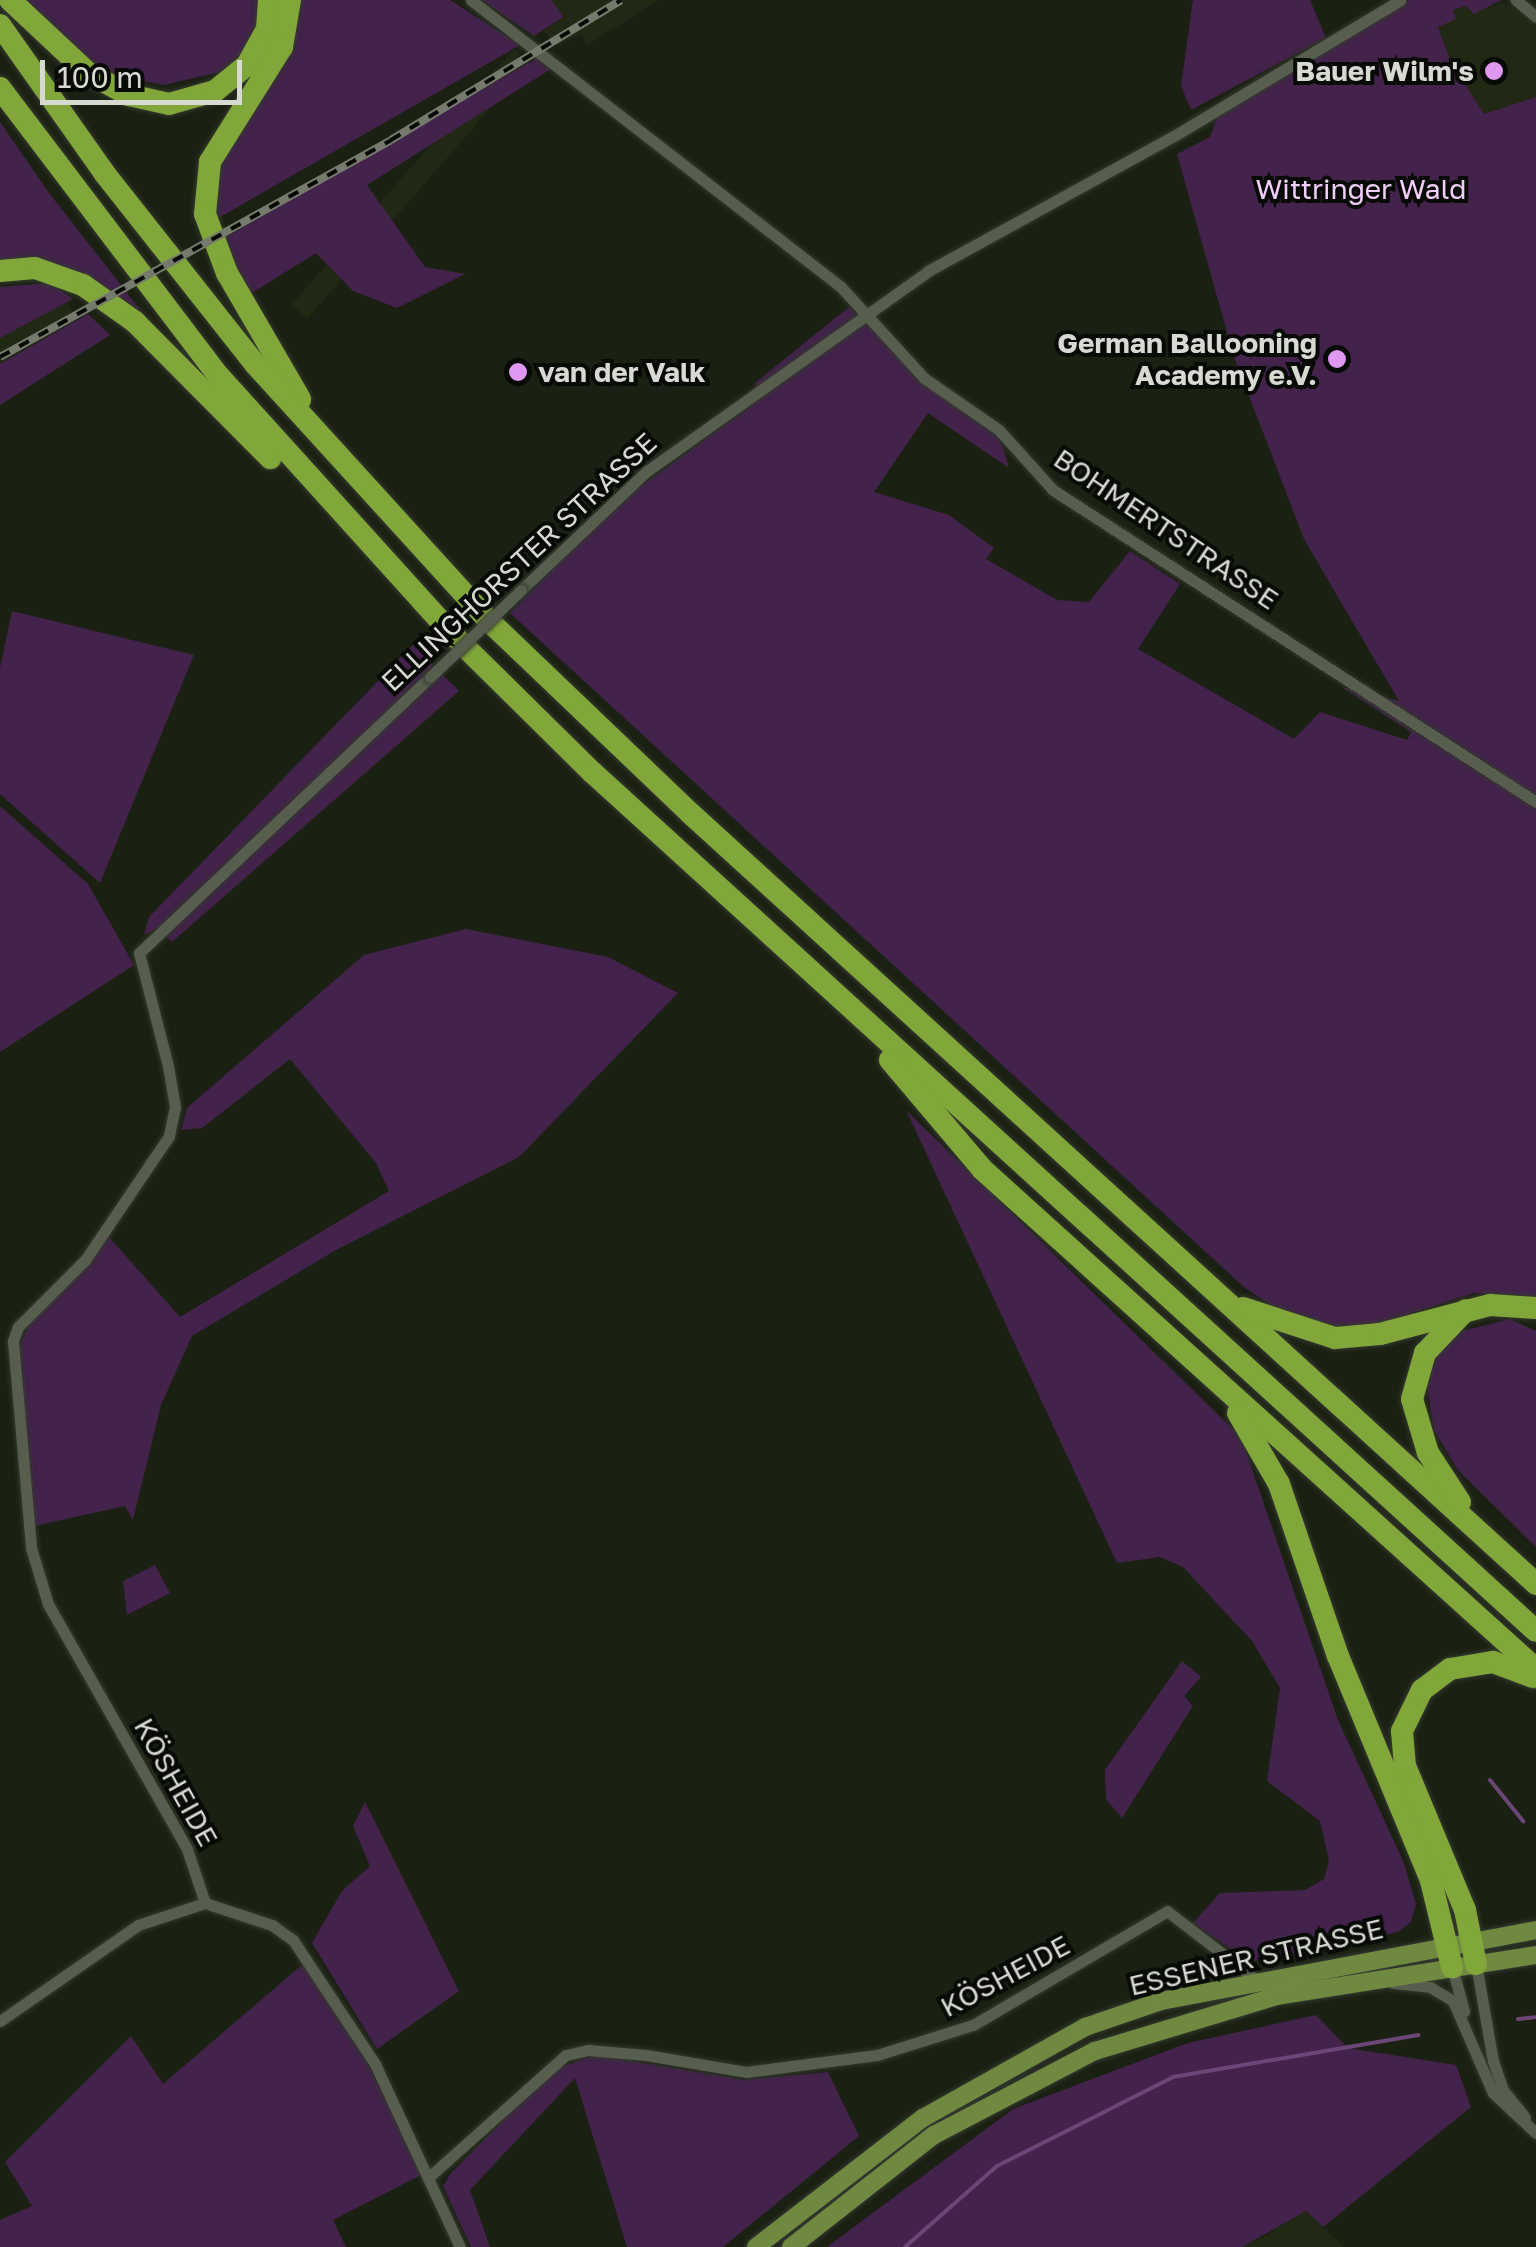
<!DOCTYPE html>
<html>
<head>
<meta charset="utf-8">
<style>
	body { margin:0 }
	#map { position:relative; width:1536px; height:2247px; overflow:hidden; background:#1b2112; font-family:"Golos Text",sans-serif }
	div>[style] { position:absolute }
	.built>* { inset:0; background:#212914; transform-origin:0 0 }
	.green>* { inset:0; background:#43224c }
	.stream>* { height:4px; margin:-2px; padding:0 2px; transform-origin:2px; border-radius:2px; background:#6b4676 }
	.roads { filter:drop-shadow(0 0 2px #34392f) drop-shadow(0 0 2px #34392f) }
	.minor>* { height:11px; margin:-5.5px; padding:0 5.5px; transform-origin:5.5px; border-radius:5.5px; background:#575e4d }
	.primary>* { height:18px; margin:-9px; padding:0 9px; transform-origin:9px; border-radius:9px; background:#708941 }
	.motorway>* { height:22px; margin:-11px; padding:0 11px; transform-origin:11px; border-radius:11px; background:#81a639 }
	.rail>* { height:8px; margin-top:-4px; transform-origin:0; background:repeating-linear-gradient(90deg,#070a05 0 11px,#757a6d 0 22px); box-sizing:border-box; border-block:2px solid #757a6d }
	.bridges { filter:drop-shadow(0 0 2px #34392f) drop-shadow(0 0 2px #34392f) }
	.minor-bridge>* { height:11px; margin:-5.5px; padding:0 5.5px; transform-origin:5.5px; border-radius:5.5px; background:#575e4d }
	.dots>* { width:28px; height:28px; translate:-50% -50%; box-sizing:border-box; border:5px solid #070a05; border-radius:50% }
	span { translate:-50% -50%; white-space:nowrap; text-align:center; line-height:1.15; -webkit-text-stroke:8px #070a05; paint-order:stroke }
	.poi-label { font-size:28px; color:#d6dad1; font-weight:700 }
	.right { translate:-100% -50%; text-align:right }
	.left { translate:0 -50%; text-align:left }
	.park-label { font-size:28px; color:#f1cefa }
	.street-label { font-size:28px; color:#d6dad1 }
	.scale { position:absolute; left:40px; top:60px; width:202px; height:45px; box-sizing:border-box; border:5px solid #d6dad1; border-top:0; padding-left:12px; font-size:30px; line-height:35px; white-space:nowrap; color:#d6dad1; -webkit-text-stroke:8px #070a05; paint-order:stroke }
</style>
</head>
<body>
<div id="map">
	<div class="built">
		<div style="clip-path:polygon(552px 0,659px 0,587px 45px,582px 34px,559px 45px,543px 31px,563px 17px)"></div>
		<div style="clip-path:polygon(1503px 2px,1536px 25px,1536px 97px,1484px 114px,1451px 62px,1438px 26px,1456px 19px,1452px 10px,1466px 6px,1474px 13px)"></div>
		<div style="left:514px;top:49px;width:21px;height:339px;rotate:41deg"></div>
		<div style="clip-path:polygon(67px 302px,77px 320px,0 364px,0 338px)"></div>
		<div style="clip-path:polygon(1306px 2211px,1344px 2247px,1242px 2247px,1261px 2238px)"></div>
	</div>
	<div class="green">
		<div style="clip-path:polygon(22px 0,260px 0,254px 43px,220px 72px,164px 85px,112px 75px,45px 29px)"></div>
		<div style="clip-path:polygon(297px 0,450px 0,520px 45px,215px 220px,211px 188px,227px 143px)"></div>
		<div style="clip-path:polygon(482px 0,552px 0,563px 17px,534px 36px)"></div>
		<div style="clip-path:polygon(1193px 0,1310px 0,1326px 38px,1191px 110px,1181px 86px)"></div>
		<div style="clip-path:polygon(1410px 0,1502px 0,1474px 14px,1466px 6px,1453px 10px,1456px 19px,1438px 27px,1451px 62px,1484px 114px,1536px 97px,1536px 1297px,1474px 1293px,1377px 1324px,1335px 1328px,1292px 1319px,1245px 1288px,510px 613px,614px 506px,759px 400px,755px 383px,849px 307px,946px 401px,998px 431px,1009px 468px,928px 413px,874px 492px,949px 515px,994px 548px,986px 559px,1057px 600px,1089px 602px,1130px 551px,1180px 584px,1138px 649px,1294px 739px,1320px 712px,1407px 740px,1411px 732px,1342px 687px,1399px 701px,1304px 539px,1234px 357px,1177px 154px,1210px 137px,1217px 118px)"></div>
		<div style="clip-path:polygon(537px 58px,551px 69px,367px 185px,425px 267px,465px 274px,397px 308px,353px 291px,316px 253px,249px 295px,223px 239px)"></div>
		<div style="clip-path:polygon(0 122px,49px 193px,149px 321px,93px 284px,0 264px)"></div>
		<div style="clip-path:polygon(50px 283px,73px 299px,0 338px,0 287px)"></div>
		<div style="clip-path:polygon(88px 314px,110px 335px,0 405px,0 364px)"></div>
		<div style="clip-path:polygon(12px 611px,194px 655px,100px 883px,0 794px,0 668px)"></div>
		<div style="clip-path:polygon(413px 645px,459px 691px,172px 942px,158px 928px,144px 935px,149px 917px)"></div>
		<div style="clip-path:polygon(0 806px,88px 884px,134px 965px,0 1052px)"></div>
		<div style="clip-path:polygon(466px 929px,608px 957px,678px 993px,519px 1157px,336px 1250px,192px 1336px,161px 1405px,133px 1520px,125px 1506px,34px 1526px,20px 1345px,30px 1322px,88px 1266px,108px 1236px,180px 1317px,389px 1191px,376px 1163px,290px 1059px,202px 1128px,181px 1130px,187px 1108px,364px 955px)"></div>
		<div style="clip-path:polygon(906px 1110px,1241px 1437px,1338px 1720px,1404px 1863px,1416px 1904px,1411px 1922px,1398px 1932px,1250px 1962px,1193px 1923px,1220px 1893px,1305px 1890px,1324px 1879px,1329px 1861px,1320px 1821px,1267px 1781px,1280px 1688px,1252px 1641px,1183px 1567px,1160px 1557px,1117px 1563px)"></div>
		<div style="clip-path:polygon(1510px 1319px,1536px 1331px,1536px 1547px,1457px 1469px,1434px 1430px,1425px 1372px,1454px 1333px)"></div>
		<div style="clip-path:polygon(155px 1565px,170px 1593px,127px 1615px,123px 1581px)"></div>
		<div style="clip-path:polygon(1182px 1661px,1201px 1677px,1184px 1696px,1193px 1706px,1122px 1818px,1106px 1799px,1105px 1770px)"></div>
		<div style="clip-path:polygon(365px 1802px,459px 1991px,377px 2049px,312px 1943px,342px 1891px,370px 1866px,353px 1826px)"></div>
		<div style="clip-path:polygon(303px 1964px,366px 2061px,423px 2174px,333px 2220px,346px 2247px,0 2247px,0 2220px,32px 2206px,5px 2162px,131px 2036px,163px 2084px)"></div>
		<div style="clip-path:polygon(1316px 2015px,1348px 2048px,1456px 2065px,1471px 2107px,1323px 2227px,1306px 2211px,1242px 2247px,827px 2247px,1013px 2109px,1188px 2043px)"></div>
		<div style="clip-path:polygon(595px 2055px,744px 2080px,828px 2072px,859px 2136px,723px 2247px,627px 2247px,575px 2078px,470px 2190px,490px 2247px,471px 2247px,443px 2186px,451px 2173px,553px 2070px)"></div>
	</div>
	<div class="stream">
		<div style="left:1490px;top:1780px;width:53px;rotate:51.2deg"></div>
		<div style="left:1518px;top:2019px;width:18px;rotate:-6deg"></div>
		<div style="left:905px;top:2247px;width:123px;rotate:-41.4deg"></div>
		<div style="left:997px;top:2166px;width:197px;rotate:-26.8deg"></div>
		<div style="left:1173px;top:2077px;width:249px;rotate:-9.7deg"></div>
	</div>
	<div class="roads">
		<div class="minor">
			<div style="left:471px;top:0;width:468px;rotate:37.8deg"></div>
			<div style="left:841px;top:287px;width:123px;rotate:47.6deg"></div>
			<div style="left:924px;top:378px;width:91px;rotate:34.7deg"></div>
			<div style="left:999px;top:430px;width:81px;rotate:48deg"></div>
			<div style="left:1053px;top:490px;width:575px;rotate:32.86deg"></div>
			<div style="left:1516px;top:0;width:26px;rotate:40deg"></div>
			<div style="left:521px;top:590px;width:173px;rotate:-43.4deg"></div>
			<div style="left:647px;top:471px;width:345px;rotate:-35.4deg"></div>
			<div style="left:928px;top:271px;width:281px;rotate:-28.8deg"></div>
			<div style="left:1174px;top:136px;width:264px;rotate:-31deg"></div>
			<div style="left:430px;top:677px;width:401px;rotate:136.5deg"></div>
			<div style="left:139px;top:953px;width:117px;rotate:75.6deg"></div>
			<div style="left:168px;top:1066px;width:42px;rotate:80.3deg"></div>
			<div style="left:175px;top:1107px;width:30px;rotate:102deg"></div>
			<div style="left:169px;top:1136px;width:150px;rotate:124.1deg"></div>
			<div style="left:85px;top:1260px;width:95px;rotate:135deg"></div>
			<div style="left:18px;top:1327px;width:15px;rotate:110deg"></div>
			<div style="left:13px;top:1341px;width:208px;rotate:85deg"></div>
			<div style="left:31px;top:1548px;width:59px;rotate:73.1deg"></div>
			<div style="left:48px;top:1604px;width:282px;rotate:60.4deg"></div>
			<div style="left:187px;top:1849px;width:57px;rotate:71.6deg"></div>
			<div style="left:205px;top:1903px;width:71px;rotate:18.2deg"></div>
			<div style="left:272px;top:1925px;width:26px;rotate:36deg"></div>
			<div style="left:293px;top:1940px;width:149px;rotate:56.5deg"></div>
			<div style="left:375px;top:2064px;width:202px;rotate:65.1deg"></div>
			<div style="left:1476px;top:1964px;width:98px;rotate:80.1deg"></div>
			<div style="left:1493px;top:2061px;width:31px;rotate:71deg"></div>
			<div style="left:1503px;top:2090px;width:35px;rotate:51deg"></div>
			<div style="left:1452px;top:1967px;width:46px;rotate:74.7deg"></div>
			<div style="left:1393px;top:1983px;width:37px;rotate:6deg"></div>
			<div style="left:1430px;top:1987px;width:27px;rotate:31deg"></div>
			<div style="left:1453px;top:2001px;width:100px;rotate:66.5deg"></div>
			<div style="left:1493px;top:2093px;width:59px;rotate:42.9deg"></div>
			<div style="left:0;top:2021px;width:168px;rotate:-34.8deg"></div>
			<div style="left:138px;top:1925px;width:71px;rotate:-18.2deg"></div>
			<div style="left:430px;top:2176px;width:182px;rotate:-41.7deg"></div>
			<div style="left:566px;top:2055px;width:23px;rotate:-13deg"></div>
			<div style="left:588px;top:2050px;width:58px;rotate:4.9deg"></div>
			<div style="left:646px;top:2055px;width:101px;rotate:9.6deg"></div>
			<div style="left:746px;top:2072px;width:132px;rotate:-7.4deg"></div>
			<div style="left:877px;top:2055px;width:101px;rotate:-17.4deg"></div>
			<div style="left:973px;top:2025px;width:225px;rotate:-30.4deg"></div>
			<div style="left:1167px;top:1911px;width:115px;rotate:37.6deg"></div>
		</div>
		<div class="primary">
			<div style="left:756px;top:2247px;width:211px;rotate:-37.7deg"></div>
			<div style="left:923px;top:2118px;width:186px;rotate:-29.3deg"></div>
			<div style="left:1085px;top:2027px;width:80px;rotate:-18.9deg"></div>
			<div style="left:1161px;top:2001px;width:382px;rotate:-10.7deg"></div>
			<div style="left:791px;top:2247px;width:182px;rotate:-38.1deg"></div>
			<div style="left:934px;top:2135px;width:182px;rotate:-27.6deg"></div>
			<div style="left:1095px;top:2051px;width:190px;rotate:-16.8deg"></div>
			<div style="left:1277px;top:1996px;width:262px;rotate:-9deg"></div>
		</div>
		<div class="motorway">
			<div style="left:10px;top:0;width:107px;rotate:43.1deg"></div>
			<div style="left:88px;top:73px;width:47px;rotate:28.2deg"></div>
			<div style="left:129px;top:95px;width:41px;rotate:12.7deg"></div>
			<div style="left:169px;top:104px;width:48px;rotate:-15.8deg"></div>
			<div style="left:215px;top:91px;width:41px;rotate:-39.1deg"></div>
			<div style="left:247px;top:65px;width:41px;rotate:-60.9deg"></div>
			<div style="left:267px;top:29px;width:29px;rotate:-86deg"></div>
			<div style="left:290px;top:0;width:48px;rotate:99.7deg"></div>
			<div style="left:282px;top:47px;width:136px;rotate:122.1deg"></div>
			<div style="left:210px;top:162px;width:52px;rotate:95.5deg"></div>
			<div style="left:205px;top:214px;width:63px;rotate:69.6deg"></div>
			<div style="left:227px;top:273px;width:146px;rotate:59.9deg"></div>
			<div style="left:0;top:25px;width:182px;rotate:54.8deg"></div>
			<div style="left:105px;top:174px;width:243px;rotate:51.7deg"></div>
			<div style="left:256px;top:365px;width:343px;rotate:47.7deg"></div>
			<div style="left:487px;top:619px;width:281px;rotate:43.7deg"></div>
			<div style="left:690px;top:813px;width:1145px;rotate:42.34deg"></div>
			<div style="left:0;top:88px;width:362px;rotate:52.8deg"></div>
			<div style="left:219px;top:376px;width:348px;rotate:47.9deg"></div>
			<div style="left:452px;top:634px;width:197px;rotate:44.6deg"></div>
			<div style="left:592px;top:772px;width:1276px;rotate:42.3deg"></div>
			<div style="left:0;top:271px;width:35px;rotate:-5deg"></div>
			<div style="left:35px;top:268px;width:51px;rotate:19.5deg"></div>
			<div style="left:83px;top:285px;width:64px;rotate:35.4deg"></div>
			<div style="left:135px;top:322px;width:192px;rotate:45.2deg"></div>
			<div style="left:890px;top:1060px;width:143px;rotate:49.8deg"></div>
			<div style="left:982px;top:1169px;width:746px;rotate:42.07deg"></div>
			<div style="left:1243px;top:1308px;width:97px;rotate:18.1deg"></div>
			<div style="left:1335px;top:1338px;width:45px;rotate:-5.1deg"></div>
			<div style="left:1380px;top:1334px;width:114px;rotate:-14.8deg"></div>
			<div style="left:1490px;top:1305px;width:46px;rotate:3.7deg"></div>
			<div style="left:1238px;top:1413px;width:82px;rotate:60deg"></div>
			<div style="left:1279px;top:1484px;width:182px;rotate:71.1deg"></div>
			<div style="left:1338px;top:1656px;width:243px;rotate:67.5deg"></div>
			<div style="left:1431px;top:1881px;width:89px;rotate:76.3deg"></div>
			<div style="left:1460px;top:1502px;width:59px;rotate:-123.1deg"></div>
			<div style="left:1428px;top:1453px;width:56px;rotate:-106.5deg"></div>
			<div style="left:1412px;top:1399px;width:48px;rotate:-74.2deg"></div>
			<div style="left:1425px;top:1353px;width:59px;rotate:-46.4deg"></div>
			<div style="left:1476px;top:1964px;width:55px;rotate:-101.5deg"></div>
			<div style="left:1465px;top:1910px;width:156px;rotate:-112.6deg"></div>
			<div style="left:1405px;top:1766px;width:35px;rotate:-95deg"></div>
			<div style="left:1402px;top:1731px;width:46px;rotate:-64deg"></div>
			<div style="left:1422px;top:1690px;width:35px;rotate:-37deg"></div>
			<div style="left:1450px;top:1669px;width:44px;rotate:-9.2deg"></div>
			<div style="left:1493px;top:1662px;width:43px;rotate:20.6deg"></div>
		</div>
	</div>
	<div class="rail">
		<div style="left:0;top:357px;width:447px;rotate:-29deg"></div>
		<div style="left:391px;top:140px;width:269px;rotate:-31.3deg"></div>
	</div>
	<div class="bridges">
		<div class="minor-bridge">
			<div style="left:430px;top:677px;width:126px;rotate:-43.7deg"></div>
		</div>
	</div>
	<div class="dots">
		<div style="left:1494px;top:71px;background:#de98f2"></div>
		<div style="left:1337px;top:359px;background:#de98f2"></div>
		<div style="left:518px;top:372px;background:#de98f2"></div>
	</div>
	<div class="poi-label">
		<span class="right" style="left:1474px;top:71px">Bauer Wilm's</span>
		<span class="right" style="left:1317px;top:359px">German Ballooning<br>Academy e.V.</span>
		<span class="left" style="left:538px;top:372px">van der Valk</span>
	</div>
	<div class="park-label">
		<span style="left:1361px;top:189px">Wittringer Wald</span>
	</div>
	<div class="street-label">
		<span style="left:1166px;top:529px;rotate:34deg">BOHMERTSTRASSE</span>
		<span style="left:519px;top:562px;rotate:-43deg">ELLINGHORSTER STRASSE</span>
		<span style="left:176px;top:1782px;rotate:61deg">KÖSHEIDE</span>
		<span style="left:1256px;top:1957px;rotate:-13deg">ESSENER STRASSE</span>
		<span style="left:1005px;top:1976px;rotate:-28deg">KÖSHEIDE</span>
	</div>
	<div class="scale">100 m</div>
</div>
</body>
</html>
